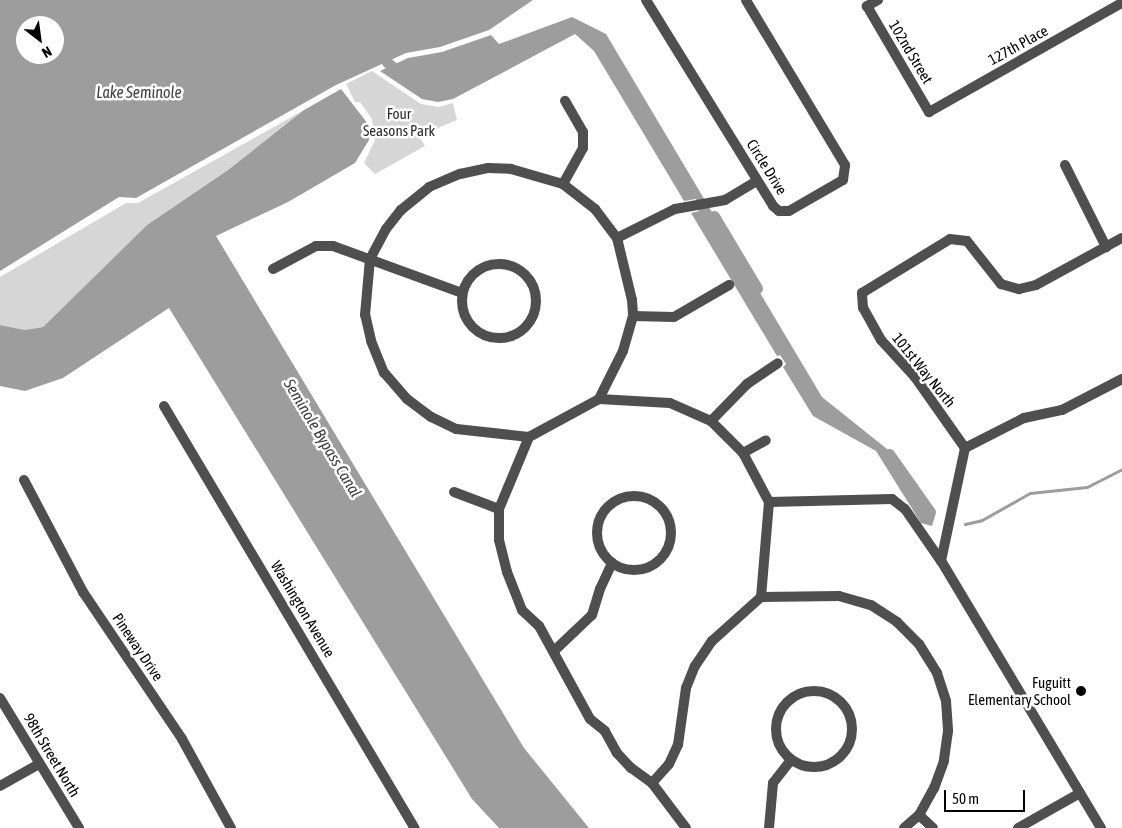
<!DOCTYPE html>
<html>
<head>
<meta charset="utf-8">
<style>
	body { margin:0 }
	#map { position:relative; width:1122px; height:828px; overflow:hidden; background:#fff; font-family:"Asap Condensed",sans-serif }
	div>[style] { position:absolute }
	.green>* { inset:0; background:#d6d6d6 }
	.water>* { inset:0; background:#9d9d9d }
	.stream>* { height:3px; margin:-1.5px; padding:0 1.5px; transform-origin:1.5px; border-radius:1.5px; background:#9d9d9d }
	.canal>* { height:11px; margin:-5.5px; padding:0 5.5px; transform-origin:5.5px; border-radius:5.5px; background:#9d9d9d }
	.minor>* { height:10px; margin:-5px; padding:0 5px; transform-origin:5px; border-radius:5px; background:#4f4f4f }
	.minor>.ring { margin:-5px; padding:0; box-sizing:content-box; background:none; border:10px solid #4f4f4f; border-radius:50% }
	.dots>* { width:14px; height:14px; translate:-50% -50%; box-sizing:border-box; border:2px solid #fff; border-radius:50% }
	span { translate:-50% -50%; white-space:nowrap; text-align:center; line-height:1.15; -webkit-text-stroke:5px #fff; paint-order:stroke }
	.street-label { font-size:15px; color:#000 }
	.park-label { font-size:15px; color:#2d2d2d }
	.poi-label { font-size:15px; color:#000 }
	.right { translate:-100% -50%; text-align:right }
	.water-label { font-size:16px; color:#3e3e3e; font-style:italic }
	.north { position:absolute; left:15px; top:15px; width:50px; height:50px; box-sizing:border-box; background:#fff; border:1px solid #999; border-radius:50%; rotate:150deg; font-size:14px; font-weight:700; line-height:20px; text-align:center; color:#000 }
	.north::after { content:''; display:block; margin:auto; width:18px; height:22px; background:#000; clip-path:polygon(50% 0,100% 100%,50% 72%,0 100%) }
	.scale { position:absolute; left:944px; top:790px; width:81px; height:22px; box-sizing:border-box; border:2px solid #000; border-top:0; padding-left:6px; font-size:15px; line-height:18px; white-space:nowrap; color:#000; -webkit-text-stroke:4px #fff; paint-order:stroke }
</style>
</head>
<body>
<div id="map">
	<div class="green">
		<div style="clip-path:polygon(372px 71px,421px 104px,439px 107px,453px 103px,457px 120px,419px 136px,425px 146px,375px 174px,364px 163px,375px 140px,372px 119px,360px 102px,355px 102px,346px 84px)"></div>
		<div style="clip-path:polygon(304px 110px,228px 170px,147px 225px,43px 327px,25px 330px,0 325px,0 277px,126px 203px,138px 203px)"></div>
	</div>
	<div class="water">
		<div style="clip-path:polygon(evenodd,0 0,533px 0,489px 30px,440px 47px,406px 53px,336px 85px,136px 198px,119px 197px,0 271px,0 0,25px 25px,55px 25px,55px 55px,25px 55px,25px 25px)"></div>
		<div style="clip-path:polygon(572px 17px,606px 34px,822px 397px,887px 449px,917px 499px,933px 507px,935px 516px,932px 526px,921px 523px,876px 451px,813px 416px,783px 367px,786px 364px,780px 355px,777px 356px,691px 213px,699px 211px,696px 199px,684px 201px,594px 51px,575px 34px,453px 99px,438px 102px,422px 99px,380px 71px,408px 58px,442px 52px,491px 35px,499px 44px)"></div>
		<div style="clip-path:polygon(341px 89px,368px 124px,369px 140px,355px 163px,288px 202px,216px 236px,524px 748px,589px 828px,499px 828px,472px 799px,169px 308px,63px 378px,25px 391px,0 386px,0 325px,25px 330px,43px 327px,147px 225px,228px 170px,304px 110px)"></div>
	</div>
	<div class="stream">
		<div style="left:965px;top:524px;width:17px;rotate:-13deg"></div>
		<div style="left:982px;top:520px;width:55px;rotate:-29.4deg"></div>
		<div style="left:1030px;top:493px;width:57px;rotate:-6deg"></div>
		<div style="left:1087px;top:487px;width:39px;rotate:-27deg"></div>
	</div>
	<div class="canal">
		<div style="left:387px;top:62px;width:21px;rotate:43deg"></div>
		<div style="left:714px;top:216px;width:84px;rotate:59.2deg"></div>
		<div style="left:889px;top:454px;width:71px;rotate:54.7deg"></div>
	</div>
	<div class="minor">
		<div style="left:646px;top:0;width:242px;rotate:58.3deg"></div>
		<div style="left:773px;top:206px;width:8px;rotate:40deg"></div>
		<div style="left:779px;top:211px;width:10px"></div>
		<div style="left:789px;top:211px;width:62px;rotate:-29.9deg"></div>
		<div style="left:843px;top:180px;width:15px;rotate:-82deg"></div>
		<div style="left:845px;top:165px;width:192px;rotate:-121deg"></div>
		<div style="left:878px;top:0;width:13px;rotate:151deg"></div>
		<div style="left:867px;top:6px;width:123px;rotate:59.7deg"></div>
		<div style="left:929px;top:112px;width:222px;rotate:-29.5deg"></div>
		<div style="left:1065px;top:165px;width:92px;rotate:63.4deg"></div>
		<div style="left:563px;top:184px;width:41px;rotate:-60.9deg"></div>
		<div style="left:583px;top:148px;width:16px;rotate:-90deg"></div>
		<div style="left:583px;top:132px;width:36px;rotate:-120deg"></div>
		<div style="left:617px;top:238px;width:65px;rotate:-26.6deg"></div>
		<div style="left:675px;top:209px;width:51px;rotate:-10.2deg"></div>
		<div style="left:725px;top:200px;width:37px;rotate:-31deg"></div>
		<div class="ring" style="left:462px;top:264px;width:64px;height:64px"></div>
		<div style="left:273px;top:269px;width:49px;rotate:-28.1deg"></div>
		<div style="left:316px;top:246px;width:17px"></div>
		<div style="left:333px;top:246px;width:137px;rotate:20deg"></div>
		<div style="left:633px;top:316px;width:41px;rotate:1.4deg"></div>
		<div style="left:674px;top:317px;width:64px;rotate:-30.2deg"></div>
		<div style="left:164px;top:406px;width:491px;rotate:59.3deg"></div>
		<div style="left:711px;top:421px;width:52px;rotate:-45.8deg"></div>
		<div style="left:747px;top:384px;width:37px;rotate:-34deg"></div>
		<div style="left:529px;top:437px;width:73px;rotate:-173.7deg"></div>
		<div style="left:456px;top:429px;width:28px;rotate:-154deg"></div>
		<div style="left:431px;top:417px;width:30px;rotate:-143deg"></div>
		<div style="left:407px;top:399px;width:35px;rotate:-131deg"></div>
		<div style="left:384px;top:373px;width:35px;rotate:-112deg"></div>
		<div style="left:371px;top:340px;width:26px;rotate:-103deg"></div>
		<div style="left:365px;top:315px;width:56px;rotate:-84.9deg"></div>
		<div style="left:370px;top:259px;width:34px;rotate:-62deg"></div>
		<div style="left:386px;top:229px;width:24px;rotate:-52deg"></div>
		<div style="left:401px;top:210px;width:36px;rotate:-39deg"></div>
		<div style="left:429px;top:187px;width:34px;rotate:-23deg"></div>
		<div style="left:460px;top:174px;width:29px;rotate:-12deg"></div>
		<div style="left:488px;top:168px;width:23px;rotate:2deg"></div>
		<div style="left:511px;top:169px;width:54px;rotate:16.1deg"></div>
		<div style="left:563px;top:184px;width:41px;rotate:38deg"></div>
		<div style="left:595px;top:209px;width:36px;rotate:53deg"></div>
		<div style="left:617px;top:238px;width:64px;rotate:76.4deg"></div>
		<div style="left:632px;top:300px;width:16px;rotate:86deg"></div>
		<div style="left:633px;top:316px;width:36px;rotate:106deg"></div>
		<div style="left:623px;top:351px;width:54px;rotate:116.6deg"></div>
		<div style="left:965px;top:448px;width:87px;rotate:-125.2deg"></div>
		<div style="left:915px;top:377px;width:50px;rotate:-132.6deg"></div>
		<div style="left:881px;top:340px;width:37px;rotate:-119deg"></div>
		<div style="left:863px;top:308px;width:15px;rotate:-94deg"></div>
		<div style="left:862px;top:293px;width:103px;rotate:-31.5deg"></div>
		<div style="left:950px;top:239px;width:17px;rotate:7deg"></div>
		<div style="left:967px;top:241px;width:55px;rotate:51.7deg"></div>
		<div style="left:1001px;top:284px;width:19px;rotate:16deg"></div>
		<div style="left:1019px;top:289px;width:17px;rotate:-13deg"></div>
		<div style="left:1036px;top:285px;width:98px;rotate:-28.7deg"></div>
		<div style="left:743px;top:453px;width:26px;rotate:-29deg"></div>
		<div style="left:24px;top:480px;width:127px;rotate:62.2deg"></div>
		<div style="left:83px;top:592px;width:177px;rotate:56deg"></div>
		<div style="left:182px;top:739px;width:102px;rotate:61.2deg"></div>
		<div style="left:454px;top:492px;width:48px;rotate:20.7deg"></div>
		<div class="ring" style="left:597px;top:496px;width:64px;height:64px"></div>
		<div style="left:769px;top:502px;width:123px;rotate:-1.4deg"></div>
		<div style="left:892px;top:499px;width:16px;rotate:38deg"></div>
		<div style="left:905px;top:509px;width:63px;rotate:55.3deg"></div>
		<div style="left:554px;top:651px;width:52px;rotate:-43.5deg"></div>
		<div style="left:592px;top:615px;width:27px;rotate:-73deg"></div>
		<div style="left:600px;top:589px;width:29px;rotate:-65deg"></div>
		<div class="ring" style="left:776px;top:691px;width:66px;height:66px"></div>
		<div style="left:0;top:698px;width:152px;rotate:58.7deg"></div>
		<div style="left:652px;top:783px;width:25px;rotate:-48deg"></div>
		<div style="left:669px;top:764px;width:21px;rotate:-65deg"></div>
		<div style="left:678px;top:745px;width:58px;rotate:-82deg"></div>
		<div style="left:686px;top:688px;width:24px;rotate:-68deg"></div>
		<div style="left:695px;top:666px;width:30px;rotate:-56deg"></div>
		<div style="left:712px;top:641px;width:66px;rotate:-41.9deg"></div>
		<div style="left:761px;top:597px;width:78px;rotate:-0.7deg"></div>
		<div style="left:839px;top:596px;width:33px;rotate:16deg"></div>
		<div style="left:871px;top:605px;width:31px;rotate:33deg"></div>
		<div style="left:897px;top:622px;width:31px;rotate:45deg"></div>
		<div style="left:919px;top:644px;width:34px;rotate:58deg"></div>
		<div style="left:937px;top:673px;width:29px;rotate:72deg"></div>
		<div style="left:946px;top:701px;width:30px;rotate:86deg"></div>
		<div style="left:948px;top:731px;width:30px;rotate:98deg"></div>
		<div style="left:944px;top:761px;width:29px;rotate:110deg"></div>
		<div style="left:934px;top:788px;width:31px;rotate:119deg"></div>
		<div style="left:919px;top:815px;width:19px;rotate:43deg"></div>
		<div style="left:0;top:786px;width:45px;rotate:-29.4deg"></div>
		<div style="left:686px;top:828px;width:56px;rotate:-127.1deg"></div>
		<div style="left:652px;top:783px;width:26px;rotate:-144deg"></div>
		<div style="left:631px;top:768px;width:21px;rotate:-133deg"></div>
		<div style="left:617px;top:753px;width:25px;rotate:-119deg"></div>
		<div style="left:605px;top:731px;width:19px;rotate:-141deg"></div>
		<div style="left:590px;top:719px;width:106px;rotate:-118.7deg"></div>
		<div style="left:539px;top:626px;width:23px;rotate:-137deg"></div>
		<div style="left:522px;top:610px;width:41px;rotate:-111.5deg"></div>
		<div style="left:507px;top:572px;width:33px;rotate:-104deg"></div>
		<div style="left:499px;top:540px;width:31px;rotate:-90deg"></div>
		<div style="left:499px;top:509px;width:78px;rotate:-67.4deg"></div>
		<div style="left:529px;top:437px;width:80px;rotate:-28.5deg"></div>
		<div style="left:599px;top:399px;width:71px;rotate:3.2deg"></div>
		<div style="left:670px;top:403px;width:45px;rotate:23.7deg"></div>
		<div style="left:711px;top:421px;width:45px;rotate:45deg"></div>
		<div style="left:743px;top:453px;width:55px;rotate:62deg"></div>
		<div style="left:769px;top:502px;width:95px;rotate:94.8deg"></div>
		<div style="left:769px;top:828px;width:45px;rotate:-84.9deg"></div>
		<div style="left:773px;top:783px;width:29px;rotate:-52deg"></div>
		<div style="left:904px;top:828px;width:20px;rotate:-41deg"></div>
		<div style="left:1018px;top:828px;width:71px;rotate:-29.4deg"></div>
		<div style="left:1101px;top:828px;width:311px;rotate:-120.9deg"></div>
		<div style="left:941px;top:561px;width:116px;rotate:-78deg"></div>
		<div style="left:965px;top:448px;width:66px;rotate:-27deg"></div>
		<div style="left:1024px;top:418px;width:39px;rotate:-12deg"></div>
		<div style="left:1062px;top:410px;width:68px;rotate:-27.3deg"></div>
	</div>
	<div class="dots">
		<div style="left:1081px;top:691px;background:#000"></div>
	</div>
	<div class="street-label">
		<span style="left:1018px;top:45px;rotate:-29deg">127th Place</span>
		<span style="left:911px;top:52px;rotate:59deg">102nd Street</span>
		<span style="left:767px;top:167px;rotate:58deg">Circle Drive</span>
		<span style="left:924px;top:370px;rotate:51deg">101st Way North</span>
		<span style="left:303px;top:609px;rotate:59deg">Washington Avenue</span>
		<span style="left:138px;top:647px;rotate:56deg">Pineway Drive</span>
		<span style="left:52px;top:755px;rotate:59deg">98th Street North</span>
	</div>
	<div class="park-label">
		<span style="left:399px;top:122px">Four<br>Seasons Park</span>
	</div>
	<div class="poi-label">
		<span class="right" style="left:1071px;top:691px">Fuguitt<br>Elementary School</span>
	</div>
	<div class="water-label">
		<span style="left:139px;top:92px">Lake Seminole</span>
		<span style="left:323px;top:438px;rotate:59deg">Seminole Bypass Canal</span>
	</div>
	<div class="north">N</div>
	<div class="scale">50 m</div>
</div>
</body>
</html>
